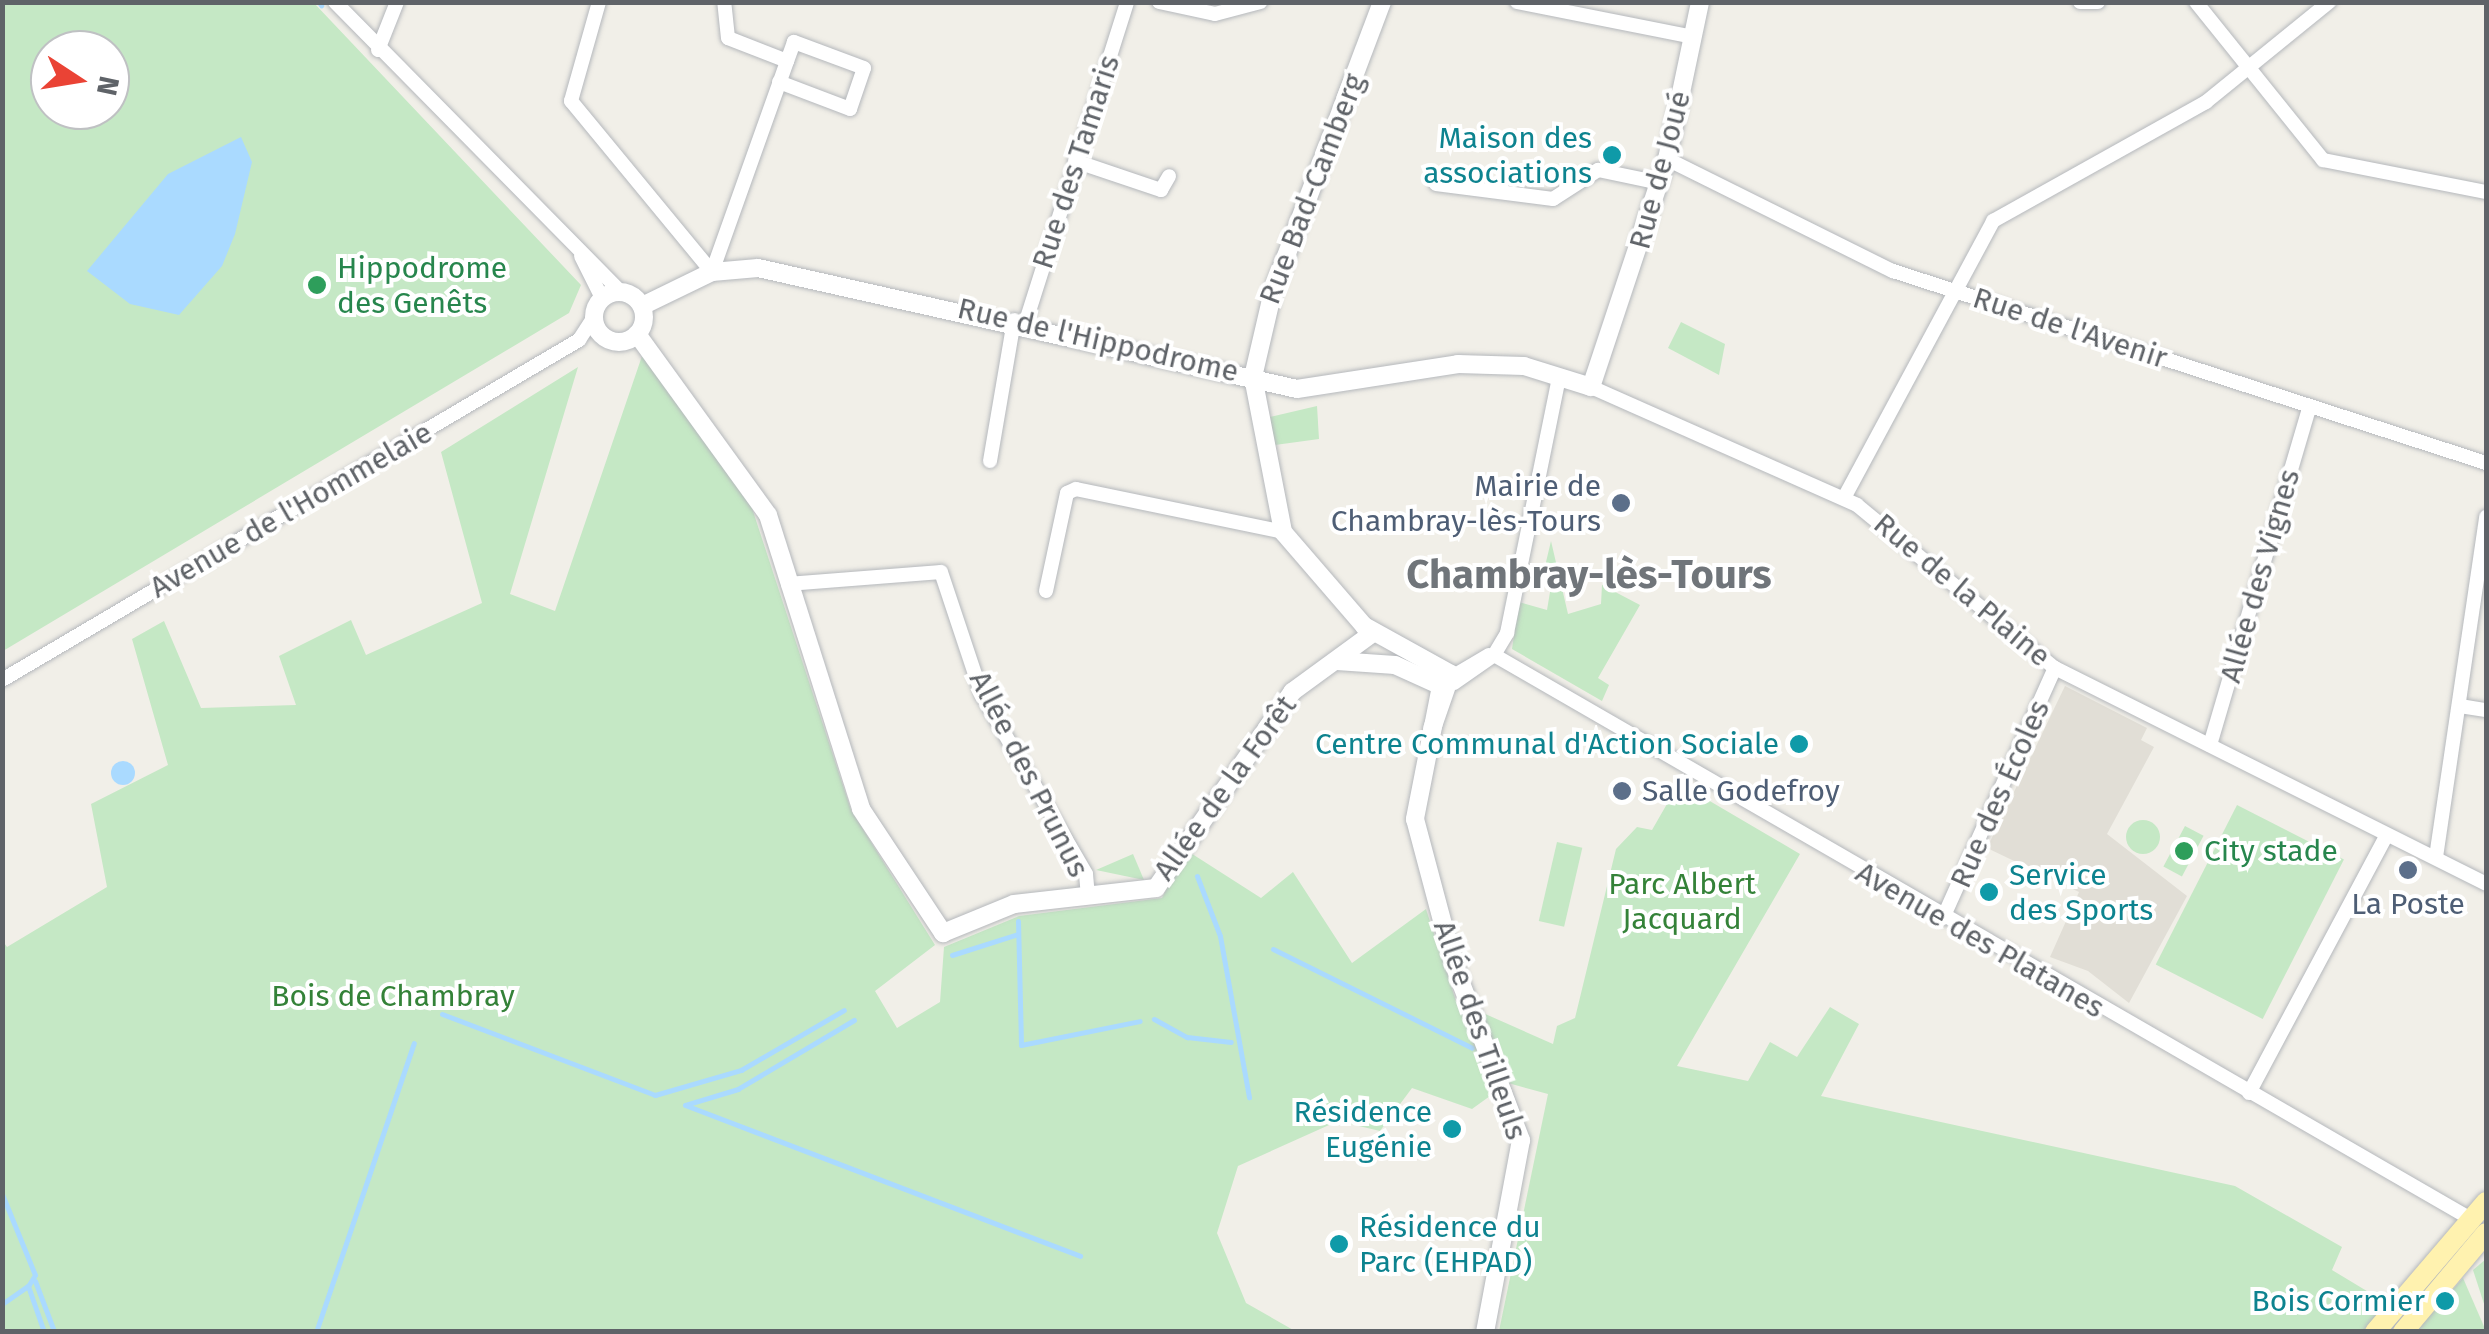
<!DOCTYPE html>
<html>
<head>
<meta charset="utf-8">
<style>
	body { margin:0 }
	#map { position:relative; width:2489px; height:1334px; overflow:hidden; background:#f1efe8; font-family:"Fira Sans",sans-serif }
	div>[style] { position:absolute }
	.education>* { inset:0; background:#e1ded6 }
	.green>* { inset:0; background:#c5e8c5; transform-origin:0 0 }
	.round { border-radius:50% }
	.water>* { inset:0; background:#aadaff }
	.stream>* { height:5px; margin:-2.5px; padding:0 2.5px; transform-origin:2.5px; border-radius:2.5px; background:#aadaff }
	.roads { filter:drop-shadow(0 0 2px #b5b8bc) drop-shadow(0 0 2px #b5b8bc) }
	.minor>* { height:14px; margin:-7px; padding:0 7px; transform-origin:7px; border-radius:7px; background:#fff }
	.tertiary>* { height:18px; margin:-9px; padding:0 9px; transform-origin:9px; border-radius:9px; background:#fff }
	.tertiary>.ring { margin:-9px; padding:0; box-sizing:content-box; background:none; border:18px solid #fff; border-radius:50% }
	.primary>* { height:20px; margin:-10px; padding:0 10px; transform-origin:10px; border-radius:10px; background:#fff2af }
	.dots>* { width:28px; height:28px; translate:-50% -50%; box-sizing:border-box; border:5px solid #fff; border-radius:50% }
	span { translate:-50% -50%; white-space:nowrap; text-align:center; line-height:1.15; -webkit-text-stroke:8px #fff; paint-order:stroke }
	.culture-label { font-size:30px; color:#0d838f }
	.right { translate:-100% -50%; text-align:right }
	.left { translate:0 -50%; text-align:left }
	.street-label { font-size:30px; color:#5f6368 }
	.leisure-label { font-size:30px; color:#27864d }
	.service-label { font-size:30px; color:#4e5e75 }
	.park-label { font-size:30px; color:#348238 }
	.district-label { font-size:40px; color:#70757a; font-weight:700 }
	.frame { position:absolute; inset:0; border:5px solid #5f6368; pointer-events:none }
	.north { position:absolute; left:30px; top:30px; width:100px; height:100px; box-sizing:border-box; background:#fff; border:2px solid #bfc1c3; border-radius:50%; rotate:102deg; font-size:28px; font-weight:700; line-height:40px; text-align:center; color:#5f6368 }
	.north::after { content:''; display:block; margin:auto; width:35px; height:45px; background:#ea4335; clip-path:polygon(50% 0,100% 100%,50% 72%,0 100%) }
</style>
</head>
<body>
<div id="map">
	<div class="education">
		<div style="clip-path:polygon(2065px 686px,2147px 728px,2141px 740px,2154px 747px,2107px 834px,2187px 896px,2129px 1003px,2088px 971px,2050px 957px,2079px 892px,1987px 848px)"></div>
	</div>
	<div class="green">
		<div style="clip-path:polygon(evenodd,3px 3px,314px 3px,581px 285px,569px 313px,3px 651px,3px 3px,50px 50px,110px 50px,110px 110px,50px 110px,50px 50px)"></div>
		<div style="clip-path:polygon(1681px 322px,1725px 344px,1719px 375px,1668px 348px)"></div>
		<div style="clip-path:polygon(642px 356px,751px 505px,851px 810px,935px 945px,875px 991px,897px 1028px,940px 1002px,944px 947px,1019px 916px,1162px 898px,1186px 850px,1261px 898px,1293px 872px,1352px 963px,1426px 909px,1456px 1001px,1553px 1044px,1557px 1026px,1575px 1018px,1616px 849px,1637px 827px,1652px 830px,1679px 783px,1800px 854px,1677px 1066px,1748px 1081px,1770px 1042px,1797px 1057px,1830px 1007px,1859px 1024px,1821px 1096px,2235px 1186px,2342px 1247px,2332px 1270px,2395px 1308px,2375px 1332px,1499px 1331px,1548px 1094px,1508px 1083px,1472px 1109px,1412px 1088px,1380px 1131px,1338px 1121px,1238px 1166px,1217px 1233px,1246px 1303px,1295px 1331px,3px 1331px,2px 940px,7px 947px,107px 887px,91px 804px,168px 765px,132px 639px,164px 621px,201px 708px,296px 705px,279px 656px,351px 620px,366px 655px,482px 603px,441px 452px,578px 367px,510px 594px,555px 611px)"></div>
		<div style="clip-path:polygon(1317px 406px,1319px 439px,1275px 445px,1270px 417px)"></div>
		<div style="clip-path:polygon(1551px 541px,1568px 614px,1601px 604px,1602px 585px,1640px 605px,1598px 678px,1609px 685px,1602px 701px,1512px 649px,1519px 602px,1547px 610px,1551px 586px,1541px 583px)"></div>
		<div style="left:2237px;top:805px;width:120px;height:179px;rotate:27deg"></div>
		<div class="round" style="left:2126px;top:820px;width:34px;height:34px"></div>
		<div style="left:2185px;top:826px;width:21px;height:46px;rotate:28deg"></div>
		<div style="left:1557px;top:842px;width:26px;height:81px;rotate:13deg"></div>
		<div style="clip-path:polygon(1133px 854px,1144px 880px,1096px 870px)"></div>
		<div style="clip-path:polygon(2486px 1259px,2486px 1310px,2473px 1270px)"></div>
		<div style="clip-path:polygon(2463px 1278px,2486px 1331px,2415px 1332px)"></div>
	</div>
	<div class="water">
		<div style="clip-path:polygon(241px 137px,252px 162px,235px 234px,222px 266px,179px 315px,130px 304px,87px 271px,168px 174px)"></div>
		<div class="round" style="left:111px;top:761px;width:24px;height:24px"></div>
	</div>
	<div class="stream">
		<div style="left:319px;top:2px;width:4px;rotate:56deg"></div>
		<div style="left:1197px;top:876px;width:64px;rotate:69deg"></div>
		<div style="left:1220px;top:936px;width:164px;rotate:79.8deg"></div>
		<div style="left:1018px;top:921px;width:124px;rotate:88.6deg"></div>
		<div style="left:1021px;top:1045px;width:121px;rotate:-11.4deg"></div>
		<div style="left:1273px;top:949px;width:222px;rotate:26.4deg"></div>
		<div style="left:952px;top:955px;width:69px;rotate:-17.7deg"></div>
		<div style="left:442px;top:1014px;width:228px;rotate:20.8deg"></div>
		<div style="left:655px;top:1095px;width:90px;rotate:-16.2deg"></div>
		<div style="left:741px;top:1070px;width:119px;rotate:-30.2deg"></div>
		<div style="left:1154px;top:1019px;width:38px;rotate:29deg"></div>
		<div style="left:1187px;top:1037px;width:44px;rotate:6.5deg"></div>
		<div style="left:854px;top:1020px;width:135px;rotate:149.3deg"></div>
		<div style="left:738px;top:1089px;width:55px;rotate:163.2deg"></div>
		<div style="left:685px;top:1105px;width:423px;rotate:20.9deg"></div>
		<div style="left:2px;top:1194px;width:87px;rotate:67.8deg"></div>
		<div style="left:35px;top:1275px;width:13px;rotate:122deg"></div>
		<div style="left:35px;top:1281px;width:53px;rotate:69.2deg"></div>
		<div style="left:2px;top:1304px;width:32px;rotate:-35deg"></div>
		<div style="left:28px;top:1286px;width:49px;rotate:70.8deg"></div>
		<div style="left:316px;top:1332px;width:305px;rotate:-71.3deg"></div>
	</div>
	<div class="roads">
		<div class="minor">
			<div style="left:335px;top:2px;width:407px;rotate:45.4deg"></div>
			<div style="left:599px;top:2px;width:103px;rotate:105.8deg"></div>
			<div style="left:571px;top:101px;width:222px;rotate:50.5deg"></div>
			<div style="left:1159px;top:2px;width:57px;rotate:12.1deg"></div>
			<div style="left:1215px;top:14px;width:47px;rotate:-14.9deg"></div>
			<div style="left:1517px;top:2px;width:180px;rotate:11.2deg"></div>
			<div style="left:2080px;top:2px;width:18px"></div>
			<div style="left:2196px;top:2px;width:203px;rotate:51.2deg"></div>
			<div style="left:2323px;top:160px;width:166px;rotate:11.1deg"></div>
			<div style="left:378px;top:50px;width:52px;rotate:-68.4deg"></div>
			<div style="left:779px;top:82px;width:76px;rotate:20.8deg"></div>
			<div style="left:850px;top:109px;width:43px;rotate:-71.1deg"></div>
			<div style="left:864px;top:68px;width:75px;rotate:-159.6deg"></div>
			<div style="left:794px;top:42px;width:20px;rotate:110deg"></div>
			<div style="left:1667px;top:159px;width:252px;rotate:26.4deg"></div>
			<div style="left:1893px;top:271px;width:623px;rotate:17.94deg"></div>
			<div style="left:1075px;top:161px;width:91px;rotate:18.6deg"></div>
			<div style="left:1161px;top:190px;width:16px;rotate:-60deg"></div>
			<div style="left:1436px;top:184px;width:118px;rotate:7.3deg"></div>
			<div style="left:1553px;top:199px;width:54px;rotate:-32.8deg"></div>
			<div style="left:1598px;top:170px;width:63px;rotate:11.8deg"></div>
			<div style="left:581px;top:256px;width:47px;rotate:63.4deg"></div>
			<div style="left:712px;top:272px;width:224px;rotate:-70.4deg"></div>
			<div style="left:787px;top:61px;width:63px;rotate:-158.7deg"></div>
			<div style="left:728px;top:38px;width:36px;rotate:-96deg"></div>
			<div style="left:1026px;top:321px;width:335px;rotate:-72.4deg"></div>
			<div style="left:1591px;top:387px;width:291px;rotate:23.9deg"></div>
			<div style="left:1857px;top:505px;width:256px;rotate:39.5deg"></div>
			<div style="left:2055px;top:668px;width:482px;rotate:26.6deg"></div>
			<div style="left:990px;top:461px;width:143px;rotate:-80.3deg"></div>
			<div style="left:1844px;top:498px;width:315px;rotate:-61.7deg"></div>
			<div style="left:1993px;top:221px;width:244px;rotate:-29.2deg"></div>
			<div style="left:2206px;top:102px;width:159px;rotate:-39.1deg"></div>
			<div style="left:788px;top:584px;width:153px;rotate:-4.5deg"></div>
			<div style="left:941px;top:572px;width:130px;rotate:71.6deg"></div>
			<div style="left:982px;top:695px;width:207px;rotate:59.8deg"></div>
			<div style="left:1086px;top:874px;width:22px;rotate:85deg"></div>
			<div style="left:1046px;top:591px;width:100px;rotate:-77.9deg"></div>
			<div style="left:1067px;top:493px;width:10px;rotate:-24deg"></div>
			<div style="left:1076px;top:489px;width:211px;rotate:11.7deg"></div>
			<div style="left:1494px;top:655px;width:1128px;rotate:30deg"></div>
			<div style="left:2px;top:680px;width:670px;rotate:-30.51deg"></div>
			<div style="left:579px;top:340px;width:30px;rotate:-57deg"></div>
			<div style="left:1445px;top:681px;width:51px;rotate:-30.6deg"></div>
			<div style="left:1454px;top:683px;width:49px;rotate:-35deg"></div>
			<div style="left:1494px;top:655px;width:26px;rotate:-59deg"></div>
			<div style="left:1507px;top:633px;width:260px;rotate:-78.5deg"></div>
			<div style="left:2460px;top:706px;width:26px;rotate:9deg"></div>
			<div style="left:2210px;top:745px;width:351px;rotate:-73.6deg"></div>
			<div style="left:2436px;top:857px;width:344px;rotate:-81.6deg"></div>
			<div style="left:1943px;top:918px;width:274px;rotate:-65.9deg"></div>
			<div style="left:2249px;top:1093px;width:289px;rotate:-61.9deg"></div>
		</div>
		<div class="tertiary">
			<div style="left:1382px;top:2px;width:309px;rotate:110.7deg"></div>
			<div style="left:1273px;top:291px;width:88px;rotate:103.1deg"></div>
			<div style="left:1253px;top:377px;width:158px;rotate:79deg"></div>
			<div style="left:1283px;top:532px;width:124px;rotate:49.2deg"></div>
			<div style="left:1364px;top:626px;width:99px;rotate:28.9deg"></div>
			<div style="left:1451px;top:674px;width:58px;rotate:109.1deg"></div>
			<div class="ring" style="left:594px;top:292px;width:32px;height:32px"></div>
			<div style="left:642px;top:306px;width:78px;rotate:-25.9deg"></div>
			<div style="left:712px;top:272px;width:46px;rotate:-5deg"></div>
			<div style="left:758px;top:268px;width:552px;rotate:12.65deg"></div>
			<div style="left:1297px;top:389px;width:163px;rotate:-8.8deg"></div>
			<div style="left:1458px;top:364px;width:66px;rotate:1.7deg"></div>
			<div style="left:1524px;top:366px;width:70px;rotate:17.4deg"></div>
			<div style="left:1591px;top:387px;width:240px;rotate:-71.6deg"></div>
			<div style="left:1667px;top:159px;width:160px;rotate:-78.1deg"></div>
			<div style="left:637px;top:334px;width:223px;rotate:54.1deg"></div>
			<div style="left:768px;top:515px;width:308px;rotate:72.4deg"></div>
			<div style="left:861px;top:809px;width:149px;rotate:56.5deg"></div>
			<div style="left:943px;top:933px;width:77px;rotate:-22.2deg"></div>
			<div style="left:1014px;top:904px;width:143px;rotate:-6.4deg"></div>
			<div style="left:1156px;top:888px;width:239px;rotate:-55.2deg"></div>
			<div style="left:1292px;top:692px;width:100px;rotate:-36.1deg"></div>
			<div style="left:1337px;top:661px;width:58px;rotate:3.9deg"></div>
			<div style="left:1395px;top:665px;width:51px;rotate:24.5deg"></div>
			<div style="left:1441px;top:686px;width:136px;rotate:101.1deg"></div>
			<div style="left:1415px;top:819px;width:148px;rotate:75.1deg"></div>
			<div style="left:1453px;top:962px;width:191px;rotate:69.1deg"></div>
			<div style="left:1521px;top:1140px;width:195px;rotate:100.6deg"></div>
		</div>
		<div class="primary">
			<div style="left:2375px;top:1332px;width:171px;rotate:-49.5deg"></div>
			<div style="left:2403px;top:1332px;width:129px;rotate:-50deg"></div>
		</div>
	</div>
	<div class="dots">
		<div style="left:1612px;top:155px;background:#0f9aa8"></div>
		<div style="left:317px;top:285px;background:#2e9e5b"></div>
		<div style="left:1621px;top:503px;background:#5c6f8a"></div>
		<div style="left:1799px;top:744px;background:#0f9aa8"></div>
		<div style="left:1622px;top:791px;background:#5c6f8a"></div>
		<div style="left:2184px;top:851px;background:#2e9e5b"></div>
		<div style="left:2408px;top:870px;background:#5c6f8a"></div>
		<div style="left:1989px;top:892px;background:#0f9aa8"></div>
		<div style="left:1452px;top:1129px;background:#0f9aa8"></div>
		<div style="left:1339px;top:1244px;background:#0f9aa8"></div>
		<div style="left:2445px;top:1301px;background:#0f9aa8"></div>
	</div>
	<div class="culture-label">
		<span class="right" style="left:1592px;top:155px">Maison des<br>associations</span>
		<span class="right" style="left:1779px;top:744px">Centre Communal d'Action Sociale</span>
		<span class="left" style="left:2009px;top:892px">Service<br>des Sports</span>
		<span class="right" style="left:1432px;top:1129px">Résidence<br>Eugénie</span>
		<span class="left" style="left:1359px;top:1244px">Résidence du<br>Parc (EHPAD)</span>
		<span class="right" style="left:2425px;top:1301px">Bois Cormier</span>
	</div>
	<div class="street-label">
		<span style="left:1076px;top:162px;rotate:-72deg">Rue des Tamaris</span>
		<span style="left:1660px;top:170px;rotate:-75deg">Rue de Joué</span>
		<span style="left:1312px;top:189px;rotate:-69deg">Rue Bad-Camberg</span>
		<span style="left:2070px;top:328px;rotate:18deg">Rue de l'Avenir</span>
		<span style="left:1098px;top:340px;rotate:13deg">Rue de l'Hippodrome</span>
		<span style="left:291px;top:510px;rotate:-30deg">Avenue de l'Hommelaie</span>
		<span style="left:2260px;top:576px;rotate:-74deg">Allée des Vignes</span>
		<span style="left:1962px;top:590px;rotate:40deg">Rue de la Plaine</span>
		<span style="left:1029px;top:774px;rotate:63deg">Allée des Prunus</span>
		<span style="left:1225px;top:788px;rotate:-54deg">Allée de la Forêt</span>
		<span style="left:2000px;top:794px;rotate:-66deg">Rue des Écoles</span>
		<span style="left:1980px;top:940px;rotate:30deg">Avenue des Platanes</span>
		<span style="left:1480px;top:1030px;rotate:71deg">Allée des Tilleuls</span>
	</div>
	<div class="leisure-label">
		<span class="left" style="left:337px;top:285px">Hippodrome<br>des Genêts</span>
		<span class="left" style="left:2204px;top:851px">City stade</span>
	</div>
	<div class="service-label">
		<span class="right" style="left:1601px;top:503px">Mairie de<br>Chambray-lès-Tours</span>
		<span class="left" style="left:1642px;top:791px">Salle Godefroy</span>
		<span style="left:2408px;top:904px">La Poste</span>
	</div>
	<div class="park-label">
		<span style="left:1682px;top:901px">Parc Albert<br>Jacquard</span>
		<span style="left:393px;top:996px">Bois de Chambray</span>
	</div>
	<div class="district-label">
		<span style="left:1589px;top:575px">Chambray-lès-Tours</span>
	</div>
	<div class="frame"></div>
	<div class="north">N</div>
</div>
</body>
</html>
